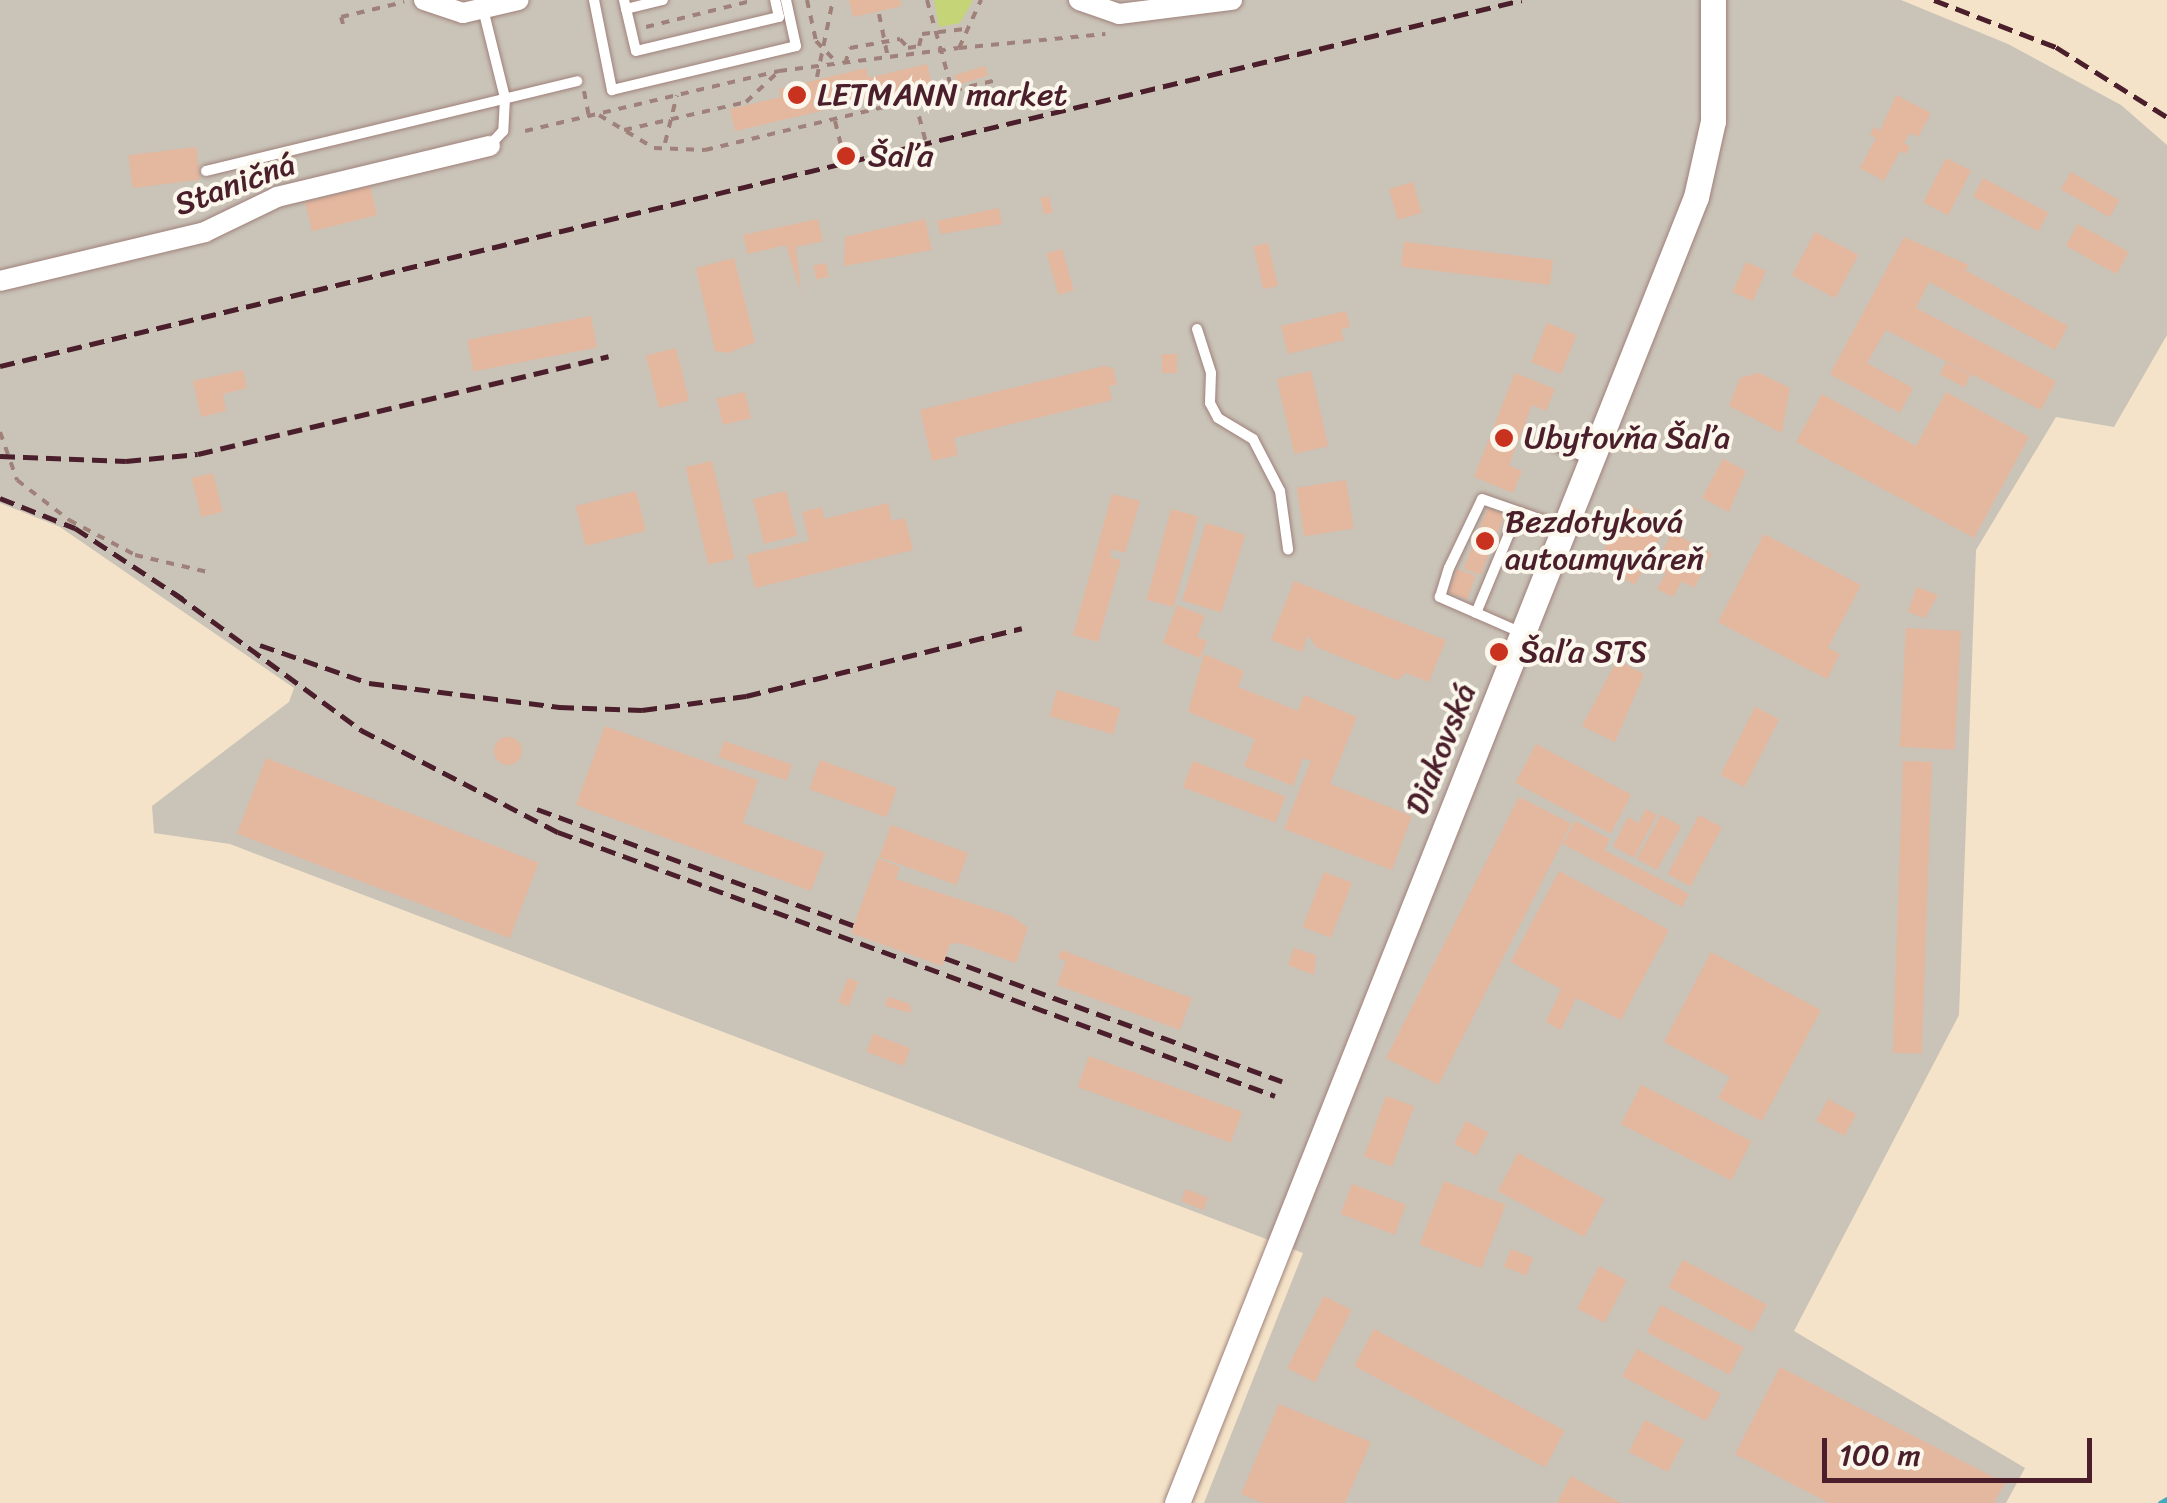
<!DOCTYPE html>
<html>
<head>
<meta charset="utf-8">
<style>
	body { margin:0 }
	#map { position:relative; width:2167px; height:1503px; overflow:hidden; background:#f4e3c8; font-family:Sriracha,sans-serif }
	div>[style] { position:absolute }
	.industrial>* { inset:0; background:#cac3b8 }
	.green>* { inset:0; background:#c4d476 }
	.stream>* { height:5px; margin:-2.5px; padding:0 2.5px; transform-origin:2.5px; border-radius:2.5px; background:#40abc0 }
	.building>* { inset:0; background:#e4b79f; transform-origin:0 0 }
	.round { border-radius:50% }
	.path>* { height:4px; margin-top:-2px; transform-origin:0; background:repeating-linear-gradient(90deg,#9f817a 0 8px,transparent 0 16px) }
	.roads { filter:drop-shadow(0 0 2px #9f817a) drop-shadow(0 0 2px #9f817a) }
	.service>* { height:10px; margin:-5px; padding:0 5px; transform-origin:5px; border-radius:5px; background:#fff }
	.minor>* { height:20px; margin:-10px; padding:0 10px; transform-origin:10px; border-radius:10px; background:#fff }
	.tertiary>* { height:25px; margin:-12.5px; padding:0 12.5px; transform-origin:12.5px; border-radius:12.5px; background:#fff }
	.rail>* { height:5px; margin-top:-2.5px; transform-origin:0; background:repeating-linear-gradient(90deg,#4a1f2b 0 15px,transparent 0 23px) }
	.dots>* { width:28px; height:28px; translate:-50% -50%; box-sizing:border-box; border:5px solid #fbf7ec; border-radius:50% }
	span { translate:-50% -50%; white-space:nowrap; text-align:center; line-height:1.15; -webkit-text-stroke:8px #fbf7ec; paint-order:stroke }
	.poi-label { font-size:32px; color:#4a1f2b }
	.left { translate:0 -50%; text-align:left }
	.street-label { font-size:32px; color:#4a1f2b }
	.scale { position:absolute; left:1822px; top:1438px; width:270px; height:45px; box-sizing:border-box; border:5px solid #4a1f2b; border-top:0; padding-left:12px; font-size:30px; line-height:35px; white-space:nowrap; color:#4a1f2b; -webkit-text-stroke:8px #fbf7ec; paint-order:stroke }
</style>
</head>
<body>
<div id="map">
	<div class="industrial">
		<div style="clip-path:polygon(0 0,1901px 0,2008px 44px,2121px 105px,2167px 145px,2167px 335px,2114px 427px,2056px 417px,1976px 550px,1959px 1015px,1794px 1331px,2025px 1468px,2006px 1503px,1204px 1503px,1303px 1253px,230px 844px,154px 833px,152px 806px,289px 702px,294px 688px,60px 527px,0 503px)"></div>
	</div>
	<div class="green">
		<div style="clip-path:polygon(934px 0,973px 0,960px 23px,939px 27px)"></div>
	</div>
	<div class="stream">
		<div style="left:2160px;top:1503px;width:8px;rotate:-30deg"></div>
	</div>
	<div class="building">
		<div style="clip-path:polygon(849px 0,900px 0,902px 6px,853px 17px)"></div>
		<div style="clip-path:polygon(927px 64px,932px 85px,735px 131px,730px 109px,781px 97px,779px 89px,866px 68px,868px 78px)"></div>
		<div style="left:985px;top:66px;width:10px;height:32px;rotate:73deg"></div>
		<div style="clip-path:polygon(1896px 95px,1931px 113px,1918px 137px,1910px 133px,1904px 143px,1910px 147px,1906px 154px,1900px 151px,1884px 181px,1860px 168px,1876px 138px,1870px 135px,1874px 127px,1880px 131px)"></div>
		<div style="left:196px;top:147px;width:33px;height:68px;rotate:83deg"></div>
		<div style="left:1946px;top:158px;width:28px;height:50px;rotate:27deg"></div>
		<div style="left:2071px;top:172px;width:56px;height:20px;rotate:30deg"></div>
		<div style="left:1983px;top:178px;width:74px;height:21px;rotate:28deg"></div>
		<div style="left:1413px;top:182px;width:32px;height:25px;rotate:74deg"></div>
		<div style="left:370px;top:186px;width:30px;height:67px;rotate:76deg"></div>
		<div style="left:1049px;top:196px;width:17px;height:9px;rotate:77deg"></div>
		<div style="clip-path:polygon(999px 208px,1002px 224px,941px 234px,937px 221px)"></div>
		<div style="clip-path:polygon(818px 219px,823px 241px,796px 247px,801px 293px,786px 245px,748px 254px,743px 235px)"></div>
		<div style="clip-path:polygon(925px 219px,932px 250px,844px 266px,845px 237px)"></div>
		<div style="left:2078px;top:224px;width:58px;height:25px;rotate:29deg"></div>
		<div style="left:1815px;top:232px;width:49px;height:49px;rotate:28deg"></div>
		<div style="clip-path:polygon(1904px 237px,1969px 265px,1965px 270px,2068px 326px,2055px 350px,1929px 282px,1916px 308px,2056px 381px,2041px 410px,1886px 330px,1867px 363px,1913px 388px,1900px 413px,1830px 374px)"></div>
		<div style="left:1268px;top:243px;width:44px;height:15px;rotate:77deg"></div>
		<div style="left:1062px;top:249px;width:43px;height:16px;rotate:74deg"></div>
		<div style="clip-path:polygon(734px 258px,755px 342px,728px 353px,715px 351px,696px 268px)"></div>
		<div style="left:1553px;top:260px;width:25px;height:150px;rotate:97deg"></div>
		<div style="left:1746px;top:262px;width:22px;height:33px;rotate:24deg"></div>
		<div style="left:826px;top:263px;width:14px;height:13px;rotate:78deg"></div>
		<div style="clip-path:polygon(1346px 311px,1350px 327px,1341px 329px,1344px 340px,1288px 354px,1281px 326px)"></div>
		<div style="left:591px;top:316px;width:32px;height:126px;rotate:79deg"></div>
		<div style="left:1547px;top:323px;width:32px;height:42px;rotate:22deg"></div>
		<div style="left:676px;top:348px;width:54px;height:31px;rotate:76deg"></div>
		<div style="left:1162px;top:354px;width:15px;height:19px"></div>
		<div style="left:1946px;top:362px;width:28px;height:14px;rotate:27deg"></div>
		<div style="clip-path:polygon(1104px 366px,1113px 368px,1117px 385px,1109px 386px,1112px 400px,954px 438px,958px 455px,932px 461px,920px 410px)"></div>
		<div style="clip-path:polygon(243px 370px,247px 388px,223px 394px,226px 411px,201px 417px,193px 381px)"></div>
		<div style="left:1311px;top:371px;width:77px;height:35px;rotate:77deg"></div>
		<div style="clip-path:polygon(1515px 373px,1555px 389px,1546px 411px,1532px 405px,1509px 465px,1522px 471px,1513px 493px,1474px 477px)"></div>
		<div style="clip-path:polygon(1759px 373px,1790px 388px,1782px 433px,1729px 406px,1740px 378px)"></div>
		<div style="left:745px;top:392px;width:27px;height:29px;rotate:77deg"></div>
		<div style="clip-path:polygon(1946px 392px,2029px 437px,1974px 538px,1796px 442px,1822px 394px,1916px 446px)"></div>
		<div style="clip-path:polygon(1723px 459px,1746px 471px,1729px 512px,1702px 498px)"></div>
		<div style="left:712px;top:461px;width:100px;height:27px;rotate:77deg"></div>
		<div style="left:213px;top:473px;width:40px;height:22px;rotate:76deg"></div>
		<div style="left:1346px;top:480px;width:49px;height:50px;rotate:81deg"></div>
		<div style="left:636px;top:491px;width:41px;height:62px;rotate:76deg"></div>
		<div style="left:786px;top:491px;width:46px;height:34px;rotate:76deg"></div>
		<div style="clip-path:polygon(1112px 494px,1140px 501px,1125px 553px,1111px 549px,1111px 558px,1121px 560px,1098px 642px,1073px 635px)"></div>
		<div style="clip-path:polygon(888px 503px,892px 521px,905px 518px,913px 550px,755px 588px,747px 555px,809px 541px,802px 512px,822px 507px,824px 519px)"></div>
		<div style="left:1628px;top:504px;width:44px;height:68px;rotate:28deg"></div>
		<div style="left:1488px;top:508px;width:18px;height:65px;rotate:22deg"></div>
		<div style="left:1171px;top:509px;width:28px;height:94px;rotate:15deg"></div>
		<div style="left:1206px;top:523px;width:41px;height:81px;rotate:17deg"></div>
		<div style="clip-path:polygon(1672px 532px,1712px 554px,1694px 588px,1682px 581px,1673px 597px,1657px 589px,1666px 573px,1654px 567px)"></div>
		<div style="clip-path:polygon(1764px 534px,1861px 585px,1828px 648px,1840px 654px,1827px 679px,1718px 622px)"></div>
		<div style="left:1457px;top:569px;width:20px;height:25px;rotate:20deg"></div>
		<div style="clip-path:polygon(1294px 581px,1446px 640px,1429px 682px,1406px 673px,1398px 680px,1316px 647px,1308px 635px,1302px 652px,1271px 640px)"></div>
		<div style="clip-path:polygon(1917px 587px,1938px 595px,1925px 618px,1908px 612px)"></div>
		<div style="clip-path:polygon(1177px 605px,1205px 616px,1197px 637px,1207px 641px,1200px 658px,1163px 643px)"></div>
		<div style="left:1906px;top:628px;width:55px;height:119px;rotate:3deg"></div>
		<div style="clip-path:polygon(1204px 654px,1244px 671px,1238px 687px,1298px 711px,1304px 695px,1357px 717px,1330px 784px,1412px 816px,1392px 870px,1284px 829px,1311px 761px,1303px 758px,1293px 786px,1244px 766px,1255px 739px,1188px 712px)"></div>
		<div style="clip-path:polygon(1617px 660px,1644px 674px,1615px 742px,1582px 726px)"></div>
		<div style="left:1057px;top:690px;width:66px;height:27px;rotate:16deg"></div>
		<div style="left:1755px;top:707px;width:27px;height:76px;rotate:27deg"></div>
		<div style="clip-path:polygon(605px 726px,758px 780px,743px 823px,825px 853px,811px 891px,576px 805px)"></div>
		<div class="round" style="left:494px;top:737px;width:28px;height:28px"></div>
		<div style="left:724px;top:741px;width:72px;height:17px;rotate:19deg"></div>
		<div style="left:1536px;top:744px;width:108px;height:44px;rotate:28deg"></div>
		<div style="left:266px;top:758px;width:292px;height:81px;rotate:21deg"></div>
		<div style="left:820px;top:760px;width:82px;height:31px;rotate:20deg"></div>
		<div style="left:1193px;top:761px;width:99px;height:28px;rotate:21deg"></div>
		<div style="left:1903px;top:761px;width:29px;height:292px;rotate:2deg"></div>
		<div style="left:1519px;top:797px;width:59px;height:293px;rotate:27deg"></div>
		<div style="clip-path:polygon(1646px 809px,1657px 815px,1634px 858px,1613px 846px,1628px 817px,1639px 823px)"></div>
		<div style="left:1661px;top:815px;width:23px;height:50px;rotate:29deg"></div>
		<div style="left:1699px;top:815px;width:26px;height:67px;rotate:28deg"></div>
		<div style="clip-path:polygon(1575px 821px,1610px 839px,1604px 850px,1689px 894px,1682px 907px,1563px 844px)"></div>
		<div style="left:891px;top:825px;width:82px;height:34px;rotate:20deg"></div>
		<div style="clip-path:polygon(878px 858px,900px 867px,896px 879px,1012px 916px,1028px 928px,1016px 963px,960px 943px,950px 944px,942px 966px,851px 933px)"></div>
		<div style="clip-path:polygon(1559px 871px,1669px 930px,1621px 1020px,1576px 998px,1561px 1030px,1546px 1022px,1561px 989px,1511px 962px)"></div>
		<div style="left:1324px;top:872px;width:30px;height:59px;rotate:21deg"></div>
		<div style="clip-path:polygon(1294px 948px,1316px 955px,1314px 975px,1288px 965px)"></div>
		<div style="clip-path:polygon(1061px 950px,1192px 998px,1180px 1030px,1057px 985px,1066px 961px,1058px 958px)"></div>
		<div style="clip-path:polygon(1711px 952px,1821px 1010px,1762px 1121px,1718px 1098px,1730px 1077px,1664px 1042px)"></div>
		<div style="left:848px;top:978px;width:11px;height:26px;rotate:22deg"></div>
		<div style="clip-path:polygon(888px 997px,910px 1004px,911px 1013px,885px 1006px)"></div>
		<div style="left:873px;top:1034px;width:40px;height:19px;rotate:21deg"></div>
		<div style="left:1089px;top:1056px;width:163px;height:33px;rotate:20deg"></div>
		<div style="left:1641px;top:1085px;width:124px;height:44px;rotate:27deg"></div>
		<div style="left:1386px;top:1096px;width:30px;height:64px;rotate:20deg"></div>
		<div style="left:1828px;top:1099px;width:32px;height:25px;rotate:28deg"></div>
		<div style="left:1466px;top:1121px;width:25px;height:26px;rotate:27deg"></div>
		<div style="left:1518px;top:1153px;width:98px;height:43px;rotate:28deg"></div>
		<div style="left:1444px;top:1181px;width:66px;height:68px;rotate:21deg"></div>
		<div style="left:1352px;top:1184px;width:58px;height:32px;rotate:21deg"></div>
		<div style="left:1186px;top:1189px;width:24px;height:13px;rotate:22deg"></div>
		<div style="left:1511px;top:1249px;width:24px;height:19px;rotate:22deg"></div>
		<div style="left:1683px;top:1260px;width:95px;height:31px;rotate:28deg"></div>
		<div style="left:1599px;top:1266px;width:31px;height:48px;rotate:27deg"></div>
		<div style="left:1324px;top:1296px;width:31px;height:81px;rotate:27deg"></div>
		<div style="left:1661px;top:1305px;width:93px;height:31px;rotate:27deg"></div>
		<div style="left:1374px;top:1329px;width:216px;height:42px;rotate:28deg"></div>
		<div style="left:1637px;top:1349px;width:95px;height:31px;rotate:28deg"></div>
		<div style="clip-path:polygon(1780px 1367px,2005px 1483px,1994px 1503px,1829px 1503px,1735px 1454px)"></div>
		<div style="clip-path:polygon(1279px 1404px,1371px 1442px,1345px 1503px,1263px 1503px,1241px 1494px)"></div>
		<div style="left:1645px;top:1420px;width:44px;height:36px;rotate:27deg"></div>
		<div style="clip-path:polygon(1571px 1476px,1621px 1503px,1557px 1503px)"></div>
	</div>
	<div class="path">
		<div style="left:807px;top:0;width:42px;rotate:77.6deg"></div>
		<div style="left:816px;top:41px;width:32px;rotate:46deg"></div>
		<div style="left:927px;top:0;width:93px;rotate:74.5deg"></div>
		<div style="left:879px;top:14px;width:45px;rotate:78.4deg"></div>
		<div style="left:343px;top:24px;width:7px;rotate:-106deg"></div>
		<div style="left:341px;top:17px;width:65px;rotate:-13.4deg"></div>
		<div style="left:646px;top:27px;width:112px;rotate:-13.9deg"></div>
		<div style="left:959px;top:48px;width:147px;rotate:-5.5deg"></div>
		<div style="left:845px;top:64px;width:17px;rotate:-73deg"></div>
		<div style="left:850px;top:48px;width:51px;rotate:-10.2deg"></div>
		<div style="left:900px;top:39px;width:12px;rotate:48deg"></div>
		<div style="left:908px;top:48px;width:11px;rotate:-10deg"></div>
		<div style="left:919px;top:46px;width:12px;rotate:-76deg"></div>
		<div style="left:922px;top:34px;width:43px;rotate:-6.6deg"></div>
		<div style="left:817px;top:77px;width:79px;rotate:-78.3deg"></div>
		<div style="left:584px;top:91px;width:25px;rotate:79deg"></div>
		<div style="left:915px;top:101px;width:55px;rotate:75.2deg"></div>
		<div style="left:599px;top:115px;width:64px;rotate:31deg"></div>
		<div style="left:654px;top:148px;width:51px;rotate:2.2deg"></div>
		<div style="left:705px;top:150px;width:299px;rotate:-13.5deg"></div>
		<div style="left:835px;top:121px;width:50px;rotate:76.2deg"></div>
		<div style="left:624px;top:130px;width:125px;rotate:-12.9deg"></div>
		<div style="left:746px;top:102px;width:45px;rotate:-43.2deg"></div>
		<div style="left:525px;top:131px;width:261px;rotate:-13.3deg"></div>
		<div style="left:779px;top:71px;width:181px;rotate:-7.3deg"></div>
		<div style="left:959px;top:48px;width:53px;rotate:-65.4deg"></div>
		<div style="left:665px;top:143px;width:49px;rotate:-76deg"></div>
		<div style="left:228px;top:199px;width:34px;rotate:-26deg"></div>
		<div style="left:0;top:432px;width:51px;rotate:70.5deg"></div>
		<div style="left:17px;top:480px;width:66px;rotate:37.6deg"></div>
		<div style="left:69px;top:520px;width:75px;rotate:27.9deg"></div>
		<div style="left:135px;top:555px;width:79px;rotate:13.2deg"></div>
	</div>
	<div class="roads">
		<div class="service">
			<div style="left:594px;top:0;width:92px;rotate:78.7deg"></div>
			<div style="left:612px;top:90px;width:189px;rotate:-13.4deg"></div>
			<div style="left:796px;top:46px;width:47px;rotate:-102.3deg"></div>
			<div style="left:624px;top:0;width:52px;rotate:76.8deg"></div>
			<div style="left:636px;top:51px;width:147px;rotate:-13.4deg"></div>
			<div style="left:779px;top:17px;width:17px;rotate:-103deg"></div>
			<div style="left:483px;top:9px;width:92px;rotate:76.1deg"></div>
			<div style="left:505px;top:98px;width:33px;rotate:93deg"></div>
			<div style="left:503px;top:131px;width:19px;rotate:133deg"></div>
			<div style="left:626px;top:9px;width:38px;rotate:-14deg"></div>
			<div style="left:206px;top:171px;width:382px;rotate:-13.6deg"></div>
			<div style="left:1197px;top:329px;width:46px;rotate:72.3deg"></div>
			<div style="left:1211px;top:373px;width:30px;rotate:92deg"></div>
			<div style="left:1210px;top:403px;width:17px;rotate:62deg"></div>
			<div style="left:1218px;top:418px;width:41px;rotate:31deg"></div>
			<div style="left:1253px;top:439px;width:59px;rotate:62.6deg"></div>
			<div style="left:1280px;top:491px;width:59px;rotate:82.1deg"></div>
			<div style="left:1542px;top:440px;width:50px;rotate:21deg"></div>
			<div style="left:1476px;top:613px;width:109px;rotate:-67.4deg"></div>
			<div style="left:1522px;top:633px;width:90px;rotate:-156.3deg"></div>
			<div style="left:1440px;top:597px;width:30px;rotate:-73deg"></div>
			<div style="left:1449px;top:568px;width:76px;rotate:-64.4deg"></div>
			<div style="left:1482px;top:499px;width:85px;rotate:19.3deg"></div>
		</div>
		<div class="minor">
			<div style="left:424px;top:0;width:41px;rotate:18.4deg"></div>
			<div style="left:463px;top:13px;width:57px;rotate:-13.1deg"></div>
			<div style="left:1079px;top:0;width:42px;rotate:19.3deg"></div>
			<div style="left:1119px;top:14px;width:114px;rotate:-7.1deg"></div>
			<div style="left:0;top:281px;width:211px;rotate:-13.4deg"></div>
			<div style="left:205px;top:232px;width:80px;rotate:-25.9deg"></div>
			<div style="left:277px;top:197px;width:219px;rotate:-13.5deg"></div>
		</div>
		<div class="tertiary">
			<div style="left:1177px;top:1503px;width:1405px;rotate:-68.33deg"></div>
			<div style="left:1696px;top:197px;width:78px;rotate:-77.4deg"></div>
			<div style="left:1713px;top:121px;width:121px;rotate:-90deg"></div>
		</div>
	</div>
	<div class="rail">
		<div style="left:1934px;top:0;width:131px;rotate:21.1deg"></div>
		<div style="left:2056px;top:47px;width:131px;rotate:32.2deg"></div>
		<div style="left:0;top:366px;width:1565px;rotate:-13.52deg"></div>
		<div style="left:0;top:456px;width:126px;rotate:2.3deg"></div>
		<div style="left:126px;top:461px;width:72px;rotate:-5.6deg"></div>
		<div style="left:198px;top:454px;width:422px;rotate:-13.4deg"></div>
		<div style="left:0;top:498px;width:81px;rotate:21.8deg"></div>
		<div style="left:75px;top:528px;width:129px;rotate:33.3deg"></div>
		<div style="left:174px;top:593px;width:232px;rotate:36.2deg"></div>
		<div style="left:361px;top:730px;width:222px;rotate:27.4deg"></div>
		<div style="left:558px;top:832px;width:764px;rotate:20.21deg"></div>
		<div style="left:260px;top:645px;width:115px;rotate:19.2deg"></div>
		<div style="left:369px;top:683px;width:192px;rotate:7.2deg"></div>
		<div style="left:559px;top:707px;width:83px;rotate:2.1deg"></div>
		<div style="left:642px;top:710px;width:105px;rotate:-7.7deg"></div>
		<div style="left:746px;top:696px;width:284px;rotate:-13.8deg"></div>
		<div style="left:537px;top:809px;width:337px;rotate:20.2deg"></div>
		<div style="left:945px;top:958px;width:359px;rotate:20.1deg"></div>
	</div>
	<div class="dots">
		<div style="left:797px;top:95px;background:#c8321e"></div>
		<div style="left:846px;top:156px;background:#c8321e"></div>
		<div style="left:1504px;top:438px;background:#c8321e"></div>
		<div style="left:1485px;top:541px;background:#c8321e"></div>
		<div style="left:1499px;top:652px;background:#c8321e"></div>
	</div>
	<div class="poi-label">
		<span class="left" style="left:817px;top:95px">LETMANN market</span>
		<span class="left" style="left:868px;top:156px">Šaľa</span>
		<span class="left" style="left:1524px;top:438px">Ubytovňa Šaľa</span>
		<span class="left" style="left:1505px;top:541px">Bezdotyková<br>autoumyváreň</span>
		<span class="left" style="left:1519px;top:652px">Šaľa STS</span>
	</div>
	<div class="street-label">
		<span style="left:235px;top:185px;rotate:-20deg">Staničná</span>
		<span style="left:1441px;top:749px;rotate:-68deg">Diakovská</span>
	</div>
	<div class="scale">100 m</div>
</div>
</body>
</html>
